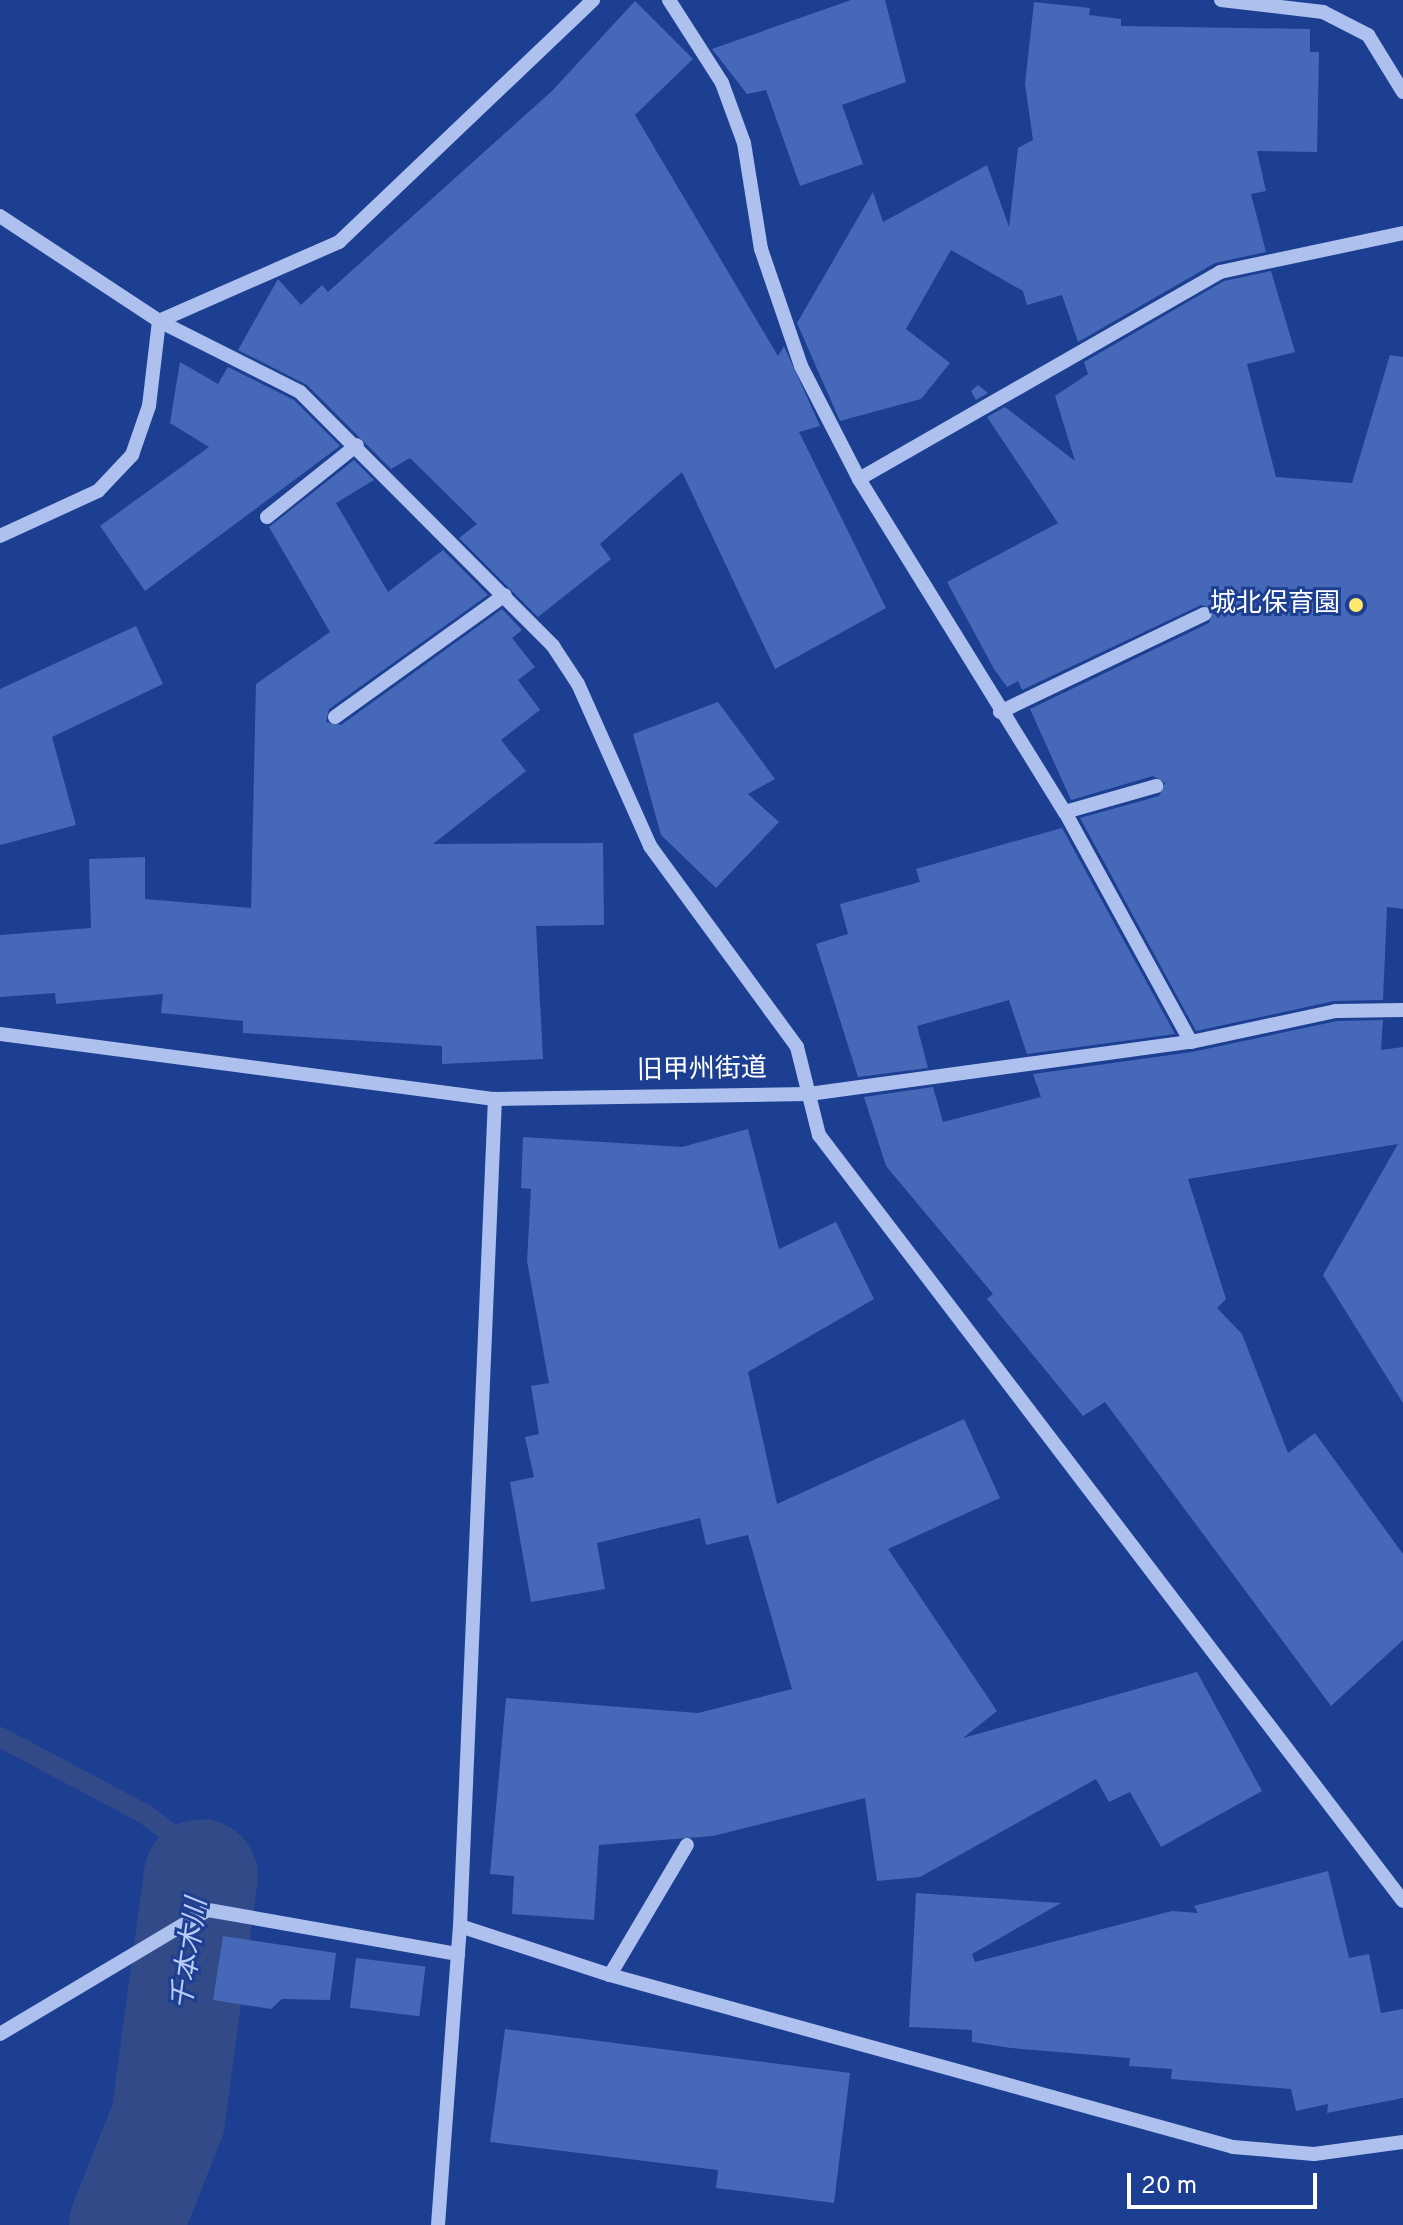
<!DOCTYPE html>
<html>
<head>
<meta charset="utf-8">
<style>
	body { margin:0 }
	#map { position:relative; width:1403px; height:2225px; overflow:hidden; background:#1d3f92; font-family:Overpass,"Noto Sans JP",sans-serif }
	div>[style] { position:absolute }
	.stream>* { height:20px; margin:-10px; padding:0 10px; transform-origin:10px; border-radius:10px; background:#324a88 }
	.river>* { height:114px; margin:-57px; padding:0 57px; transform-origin:57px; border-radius:57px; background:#324a88 }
	.building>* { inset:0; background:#4568b9; transform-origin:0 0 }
	.minor>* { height:14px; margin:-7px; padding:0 7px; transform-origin:7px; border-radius:7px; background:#aec1ee }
	.dots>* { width:22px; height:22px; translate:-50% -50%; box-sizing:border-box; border:4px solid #1d3f92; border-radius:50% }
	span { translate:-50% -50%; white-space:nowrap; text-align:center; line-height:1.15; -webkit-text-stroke:6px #1d3f92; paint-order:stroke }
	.poi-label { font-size:26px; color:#fff }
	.right { translate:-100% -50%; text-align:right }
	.street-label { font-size:26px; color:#fff }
	.water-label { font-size:28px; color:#baccf5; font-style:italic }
	.scale { position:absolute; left:1127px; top:2173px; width:190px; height:36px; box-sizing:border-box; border:4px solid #fff; border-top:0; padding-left:10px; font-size:24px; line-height:28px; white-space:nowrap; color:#fff; -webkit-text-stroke:6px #1d3f92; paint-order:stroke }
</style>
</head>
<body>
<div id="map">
	<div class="stream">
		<div style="left:0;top:1737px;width:164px;rotate:28deg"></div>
		<div style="left:145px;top:1814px;width:34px;rotate:37deg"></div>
		<div style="left:172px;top:1834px;width:51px;rotate:55.4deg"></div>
	</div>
	<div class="river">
		<div style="left:126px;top:2225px;width:114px;rotate:-68.4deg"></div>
		<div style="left:168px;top:2119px;width:245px;rotate:-82.3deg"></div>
	</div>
	<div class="building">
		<div style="clip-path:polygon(851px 0,885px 0,906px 82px,842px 105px,863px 164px,800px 186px,766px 90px,747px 94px,712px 49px)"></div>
		<div style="clip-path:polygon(635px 1px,693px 59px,635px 115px,778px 356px,784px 346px,820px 426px,799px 432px,886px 608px,775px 669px,682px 472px,600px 544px,611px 559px,538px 617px,459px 538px,477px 524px,410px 458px,391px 469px,307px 385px,238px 350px,278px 279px,301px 305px,322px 285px,328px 292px,552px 91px)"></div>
		<div style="clip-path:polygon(1034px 2px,1090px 8px,1089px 15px,1121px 19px,1121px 26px,1310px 29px,1310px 52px,1319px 52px,1317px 152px,1257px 151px,1266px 191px,1251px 194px,1266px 252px,1215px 263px,1078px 342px,1062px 295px,1027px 305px,1023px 291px,951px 250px,906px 329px,950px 363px,921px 399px,840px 421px,797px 323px,873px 192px,883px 222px,987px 165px,1009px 227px,1018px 148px,1033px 140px,1025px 84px)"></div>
		<div style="clip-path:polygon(1271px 271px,1295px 352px,1247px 364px,1276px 477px,1352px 483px,1390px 355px,1403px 357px,1403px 909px,1387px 907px,1383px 1000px,1334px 1001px,1196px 1031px,1080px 818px,1159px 796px,1165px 783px,1153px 776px,1071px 800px,1030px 709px,1209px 623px,1214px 609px,1201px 605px,1022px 690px,1018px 681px,1007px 687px,994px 669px,947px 582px,1058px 523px,987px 417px,1005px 407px,1075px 461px,1055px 396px,1088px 374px,1084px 362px,1224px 281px)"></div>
		<div style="clip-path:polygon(180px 362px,218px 384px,228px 367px,294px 400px,340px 446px,145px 591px,100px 526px,209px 447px,170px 423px)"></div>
		<div style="clip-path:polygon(978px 385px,988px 393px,976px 400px,971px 391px)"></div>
		<div style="clip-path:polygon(354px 460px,374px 480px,336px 503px,388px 592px,443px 550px,488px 595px,329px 709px,326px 722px,341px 725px,502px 609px,522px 630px,512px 638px,535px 667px,518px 680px,540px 710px,501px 740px,526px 771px,433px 844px,603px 843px,604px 925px,536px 926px,543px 1059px,442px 1064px,442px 1046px,243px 1033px,243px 1021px,161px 1013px,163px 994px,56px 1004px,55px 993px,0 997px,0 935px,91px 928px,89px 859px,145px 857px,145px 899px,251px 908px,256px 684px,330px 632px,269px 527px)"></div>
		<div style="clip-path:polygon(136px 626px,163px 684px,52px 737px,76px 825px,0 845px,0 689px)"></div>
		<div style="clip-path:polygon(718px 702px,775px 779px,748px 794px,779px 822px,716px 888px,661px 835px,633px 734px)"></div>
		<div style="clip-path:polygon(1062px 828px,1175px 1034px,1027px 1054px,1009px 1000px,917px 1026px,928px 1068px,858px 1077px,816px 944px,848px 934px,840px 904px,920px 882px,916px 869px)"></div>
		<div style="clip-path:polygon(1383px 1020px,1381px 1050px,1403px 1047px,1403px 1403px,1323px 1275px,1398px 1144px,1188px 1179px,1226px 1299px,1217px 1308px,1242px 1334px,1288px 1453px,1315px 1433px,1403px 1554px,1403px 1640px,1331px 1706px,1105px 1402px,1083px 1416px,987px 1299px,993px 1294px,886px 1166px,864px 1097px,933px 1087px,943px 1122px,1041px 1097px,1033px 1074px,1192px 1052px,1337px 1021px)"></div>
		<div style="clip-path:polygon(748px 1129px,779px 1249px,836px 1222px,874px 1299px,748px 1372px,777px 1504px,964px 1419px,1000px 1498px,888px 1549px,997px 1711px,963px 1738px,1197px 1672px,1262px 1791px,1161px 1847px,1130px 1792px,1109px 1802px,1096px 1779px,920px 1877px,877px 1881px,865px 1798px,713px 1836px,599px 1845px,594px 1920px,512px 1914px,514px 1876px,490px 1874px,506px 1698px,698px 1713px,792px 1689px,748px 1535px,706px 1545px,700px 1518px,597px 1543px,605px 1589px,531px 1602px,510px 1482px,534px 1477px,525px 1437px,539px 1434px,531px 1386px,549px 1383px,527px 1261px,531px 1189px,521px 1188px,523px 1137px,682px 1147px)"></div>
		<div style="clip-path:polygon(1328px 1871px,1349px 1958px,1369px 1954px,1381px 2013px,1403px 2009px,1403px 2098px,1327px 2113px,1328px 2104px,1296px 2111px,1291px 2089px,1171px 2079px,1172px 2069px,1129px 2066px,1130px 2058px,1011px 2048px,972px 2042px,972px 2030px,909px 2027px,916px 1893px,1061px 1903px,972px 1954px,975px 1962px,1172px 1911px,1198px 1913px,1194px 1906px)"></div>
		<div style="clip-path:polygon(223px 1936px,336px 1953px,330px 2000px,282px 1999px,271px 2009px,213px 2000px)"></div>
		<div style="left:356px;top:1958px;width:70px;height:50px;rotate:7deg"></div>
		<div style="clip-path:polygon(505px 2029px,850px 2073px,834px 2203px,716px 2188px,718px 2170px,490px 2142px)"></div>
	</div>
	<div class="minor">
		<div style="left:669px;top:0;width:98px;rotate:57.4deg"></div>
		<div style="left:722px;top:83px;width:64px;rotate:69.9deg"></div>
		<div style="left:744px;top:143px;width:107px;rotate:80.9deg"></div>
		<div style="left:761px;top:249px;width:124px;rotate:71.1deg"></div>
		<div style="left:801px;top:366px;width:127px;rotate:62.8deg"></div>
		<div style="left:859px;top:479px;width:392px;rotate:58.3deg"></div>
		<div style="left:1065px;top:812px;width:262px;rotate:61.3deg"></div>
		<div style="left:1221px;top:0;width:103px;rotate:6.7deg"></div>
		<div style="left:1323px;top:12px;width:51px;rotate:27.1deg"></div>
		<div style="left:1368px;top:35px;width:67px;rotate:58.4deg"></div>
		<div style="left:0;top:216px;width:191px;rotate:33.4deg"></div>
		<div style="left:159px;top:321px;width:158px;rotate:26.7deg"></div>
		<div style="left:300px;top:392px;width:359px;rotate:45.1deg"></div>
		<div style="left:553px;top:646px;width:45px;rotate:56.7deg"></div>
		<div style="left:578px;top:684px;width:177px;rotate:66deg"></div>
		<div style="left:650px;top:846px;width:249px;rotate:53.8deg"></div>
		<div style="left:797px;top:1047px;width:91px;rotate:76deg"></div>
		<div style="left:819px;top:1135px;width:963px;rotate:52.68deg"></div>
		<div style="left:159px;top:321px;width:197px;rotate:-23.7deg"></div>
		<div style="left:339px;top:242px;width:351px;rotate:-43.6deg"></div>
		<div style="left:859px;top:479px;width:416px;rotate:-29.8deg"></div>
		<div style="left:1220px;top:272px;width:187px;rotate:-12deg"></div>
		<div style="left:267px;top:517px;width:115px;rotate:-38.7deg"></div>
		<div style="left:0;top:536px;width:108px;rotate:-24.7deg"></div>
		<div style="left:98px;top:491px;width:50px;rotate:-46.6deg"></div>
		<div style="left:132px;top:455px;width:52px;rotate:-70.9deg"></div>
		<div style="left:149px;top:406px;width:86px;rotate:-83.3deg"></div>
		<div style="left:1000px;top:712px;width:227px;rotate:-25.6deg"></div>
		<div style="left:335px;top:717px;width:209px;rotate:-35.7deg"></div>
		<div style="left:1065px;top:812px;width:95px;rotate:-15.9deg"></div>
		<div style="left:0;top:1034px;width:499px;rotate:7.5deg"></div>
		<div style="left:495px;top:1099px;width:314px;rotate:-0.9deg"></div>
		<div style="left:809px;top:1094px;width:386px;rotate:-7.8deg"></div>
		<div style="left:1191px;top:1042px;width:148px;rotate:-12.1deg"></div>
		<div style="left:1336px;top:1011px;width:67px;rotate:-0.9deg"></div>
		<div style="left:460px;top:1926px;width:158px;rotate:18.1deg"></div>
		<div style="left:610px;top:1975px;width:646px;rotate:15.43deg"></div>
		<div style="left:1233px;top:2147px;width:81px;rotate:4.9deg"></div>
		<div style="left:1314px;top:2154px;width:90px;rotate:-7.7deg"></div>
		<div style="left:610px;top:1975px;width:151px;rotate:-59.4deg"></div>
		<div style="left:0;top:2034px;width:242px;rotate:-30.8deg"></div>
		<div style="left:208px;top:1910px;width:254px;rotate:10deg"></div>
		<div style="left:438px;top:2225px;width:300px;rotate:-85.8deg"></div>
		<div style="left:460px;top:1926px;width:828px;rotate:-87.58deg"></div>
	</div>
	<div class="dots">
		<div style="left:1356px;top:605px;background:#fee96c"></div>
	</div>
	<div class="poi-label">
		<span class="right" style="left:1340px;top:605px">城北保育園</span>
	</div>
	<div class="street-label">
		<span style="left:702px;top:1071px;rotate:-1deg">旧甲州街道</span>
	</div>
	<div class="water-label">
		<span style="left:191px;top:1954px;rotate:-82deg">千本木川</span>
	</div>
	<div class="scale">20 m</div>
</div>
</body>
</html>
